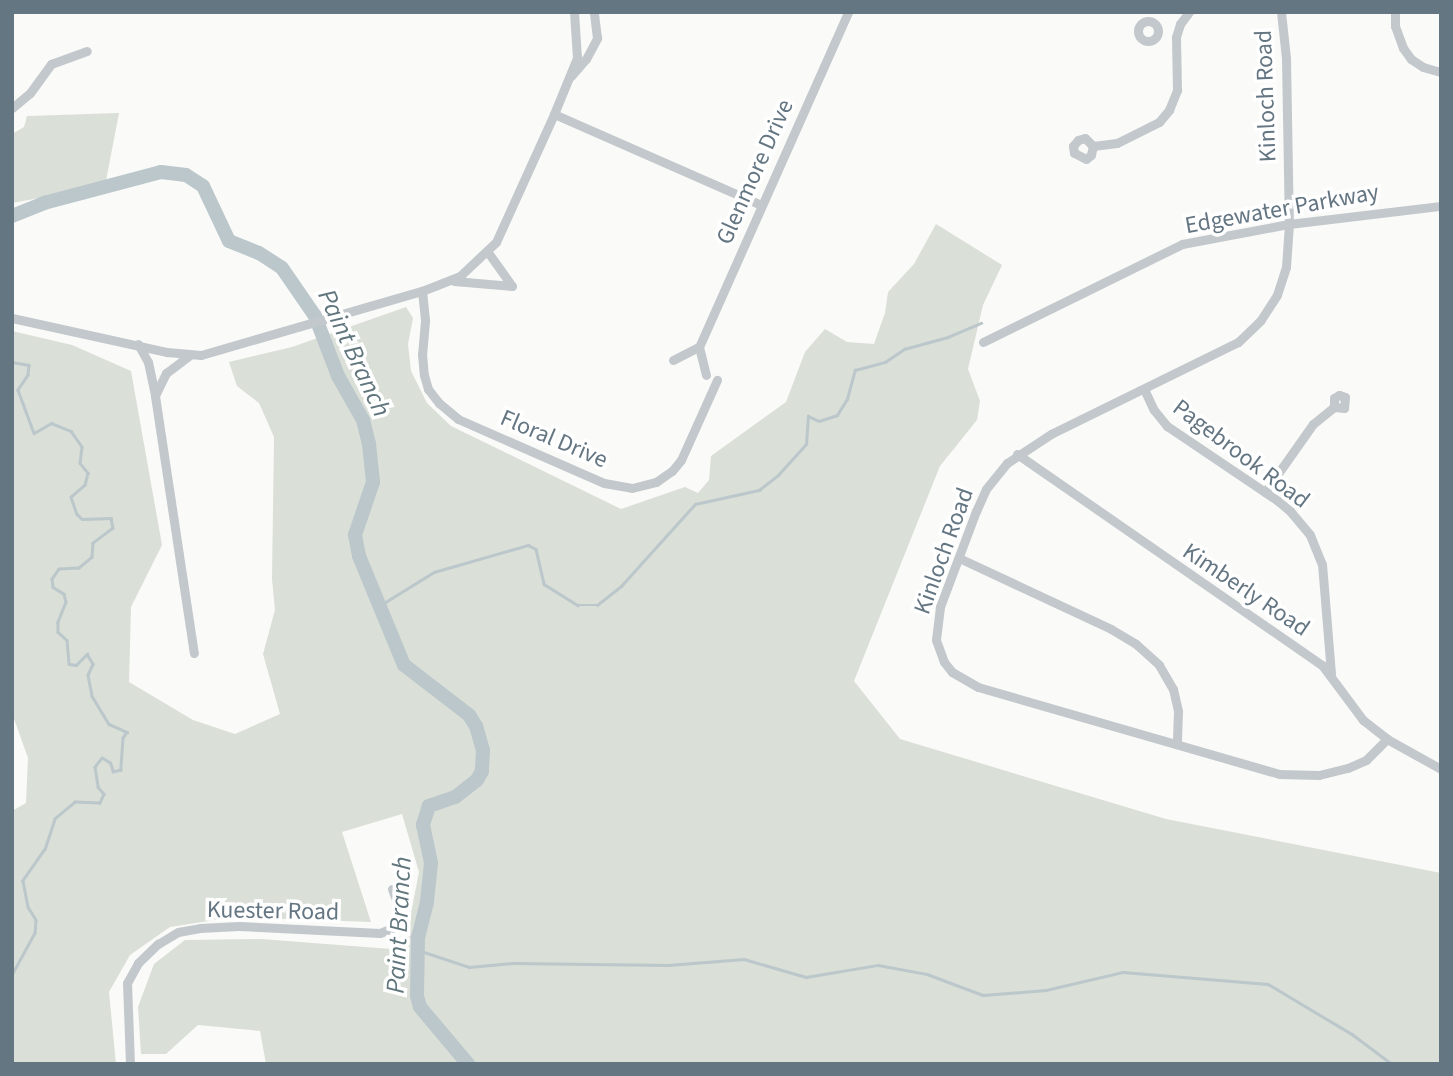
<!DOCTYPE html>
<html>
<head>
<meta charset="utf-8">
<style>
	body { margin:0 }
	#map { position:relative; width:1453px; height:1076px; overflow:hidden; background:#fafaf8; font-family:"Source Sans 3",sans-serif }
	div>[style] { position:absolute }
	.green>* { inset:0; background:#dadfd7 }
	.stream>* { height:2.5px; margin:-1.25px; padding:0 1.25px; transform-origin:1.25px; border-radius:1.25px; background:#bbc7cb }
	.river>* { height:14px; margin:-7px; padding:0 7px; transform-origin:7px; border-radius:7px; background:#bbc7cb }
	.minor>* { height:9px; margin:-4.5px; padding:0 4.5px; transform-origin:4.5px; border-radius:4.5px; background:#c3c8cc }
	.minor>.ring { margin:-4.5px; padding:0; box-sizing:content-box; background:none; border:9px solid #c3c8cc; border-radius:50% }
	span { translate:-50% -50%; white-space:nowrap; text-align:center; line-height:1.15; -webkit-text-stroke:7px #fff; paint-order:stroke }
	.street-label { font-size:24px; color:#657683 }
	.water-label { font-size:26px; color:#60757c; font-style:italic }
	.frame { position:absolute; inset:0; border:14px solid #657683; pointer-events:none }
</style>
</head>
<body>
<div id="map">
	<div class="green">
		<div style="clip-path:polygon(119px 113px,105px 186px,12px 203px,12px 134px,24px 127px,27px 116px)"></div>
		<div style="clip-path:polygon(936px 224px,1002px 265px,983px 305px,968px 369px,980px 401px,977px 420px,940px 466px,854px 681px,900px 739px,1166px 819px,1441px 873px,1441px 1064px,266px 1064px,260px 1031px,198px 1025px,166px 1054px,141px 1054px,138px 1007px,154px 964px,185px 940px,261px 939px,404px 950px,419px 872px,402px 814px,342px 832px,371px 922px,234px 917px,170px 927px,130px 955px,109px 992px,116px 1064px,12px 1064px,12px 811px,26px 803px,28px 758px,12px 713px,12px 331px,72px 345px,131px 371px,162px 545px,131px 607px,129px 682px,193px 720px,235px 734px,280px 714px,263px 654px,275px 610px,272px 579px,274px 437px,259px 403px,237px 386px,229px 362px,292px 347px,406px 307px,413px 318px,408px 344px,411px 371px,427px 403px,451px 426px,621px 509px,685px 487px,698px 493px,709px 480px,711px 456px,786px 402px,805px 352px,825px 329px,847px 342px,874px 344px,885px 313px,888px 292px,914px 264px)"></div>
	</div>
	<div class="stream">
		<div style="left:12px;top:362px;width:17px;rotate:10deg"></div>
		<div style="left:29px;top:365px;width:10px;rotate:96deg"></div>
		<div style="left:28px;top:375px;width:18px;rotate:124deg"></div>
		<div style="left:18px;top:390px;width:46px;rotate:69.6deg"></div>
		<div style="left:34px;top:433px;width:20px;rotate:-30deg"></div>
		<div style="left:51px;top:423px;width:22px;rotate:22deg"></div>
		<div style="left:71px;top:431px;width:19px;rotate:55deg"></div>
		<div style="left:82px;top:447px;width:16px;rotate:97deg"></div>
		<div style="left:80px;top:463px;width:13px;rotate:51deg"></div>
		<div style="left:88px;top:473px;width:12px;rotate:104deg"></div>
		<div style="left:85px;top:485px;width:18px;rotate:139deg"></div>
		<div style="left:71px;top:497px;width:18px;rotate:71deg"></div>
		<div style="left:77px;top:514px;width:7px;rotate:45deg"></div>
		<div style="left:82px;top:519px;width:29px;rotate:-2deg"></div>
		<div style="left:111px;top:518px;width:10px;rotate:79deg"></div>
		<div style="left:113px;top:528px;width:25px;rotate:143deg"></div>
		<div style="left:93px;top:543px;width:14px;rotate:94deg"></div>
		<div style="left:92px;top:557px;width:17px;rotate:140deg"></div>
		<div style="left:79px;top:568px;width:20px;rotate:177deg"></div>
		<div style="left:59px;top:569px;width:12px;rotate:125deg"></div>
		<div style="left:52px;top:579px;width:8px;rotate:83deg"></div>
		<div style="left:53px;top:587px;width:13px;rotate:32deg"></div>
		<div style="left:64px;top:594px;width:8px;rotate:76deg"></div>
		<div style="left:66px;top:602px;width:22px;rotate:112deg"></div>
		<div style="left:58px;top:622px;width:10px;rotate:90deg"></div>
		<div style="left:58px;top:632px;width:12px;rotate:42deg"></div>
		<div style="left:67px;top:640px;width:24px;rotate:85deg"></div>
		<div style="left:69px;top:664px;width:7px;rotate:8deg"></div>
		<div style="left:76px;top:665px;width:16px;rotate:-45deg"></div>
		<div style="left:87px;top:654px;width:12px;rotate:59deg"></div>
		<div style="left:93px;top:664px;width:12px;rotate:114deg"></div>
		<div style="left:88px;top:675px;width:21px;rotate:79deg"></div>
		<div style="left:92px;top:696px;width:33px;rotate:59deg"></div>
		<div style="left:109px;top:724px;width:20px;rotate:24deg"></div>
		<div style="left:127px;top:732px;width:7px;rotate:124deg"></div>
		<div style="left:123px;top:738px;width:32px;rotate:94deg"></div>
		<div style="left:121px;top:770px;width:8px;rotate:166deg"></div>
		<div style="left:113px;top:772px;width:9px;rotate:-108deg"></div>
		<div style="left:110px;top:763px;width:9px;rotate:-148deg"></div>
		<div style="left:102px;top:758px;width:11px;rotate:128deg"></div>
		<div style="left:95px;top:767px;width:20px;rotate:81deg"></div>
		<div style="left:98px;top:787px;width:9px;rotate:49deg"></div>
		<div style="left:104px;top:794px;width:10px;rotate:114deg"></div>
		<div style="left:100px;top:803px;width:25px;rotate:-178deg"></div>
		<div style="left:75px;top:802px;width:26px;rotate:140deg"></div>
		<div style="left:55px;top:819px;width:32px;rotate:108deg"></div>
		<div style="left:45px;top:849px;width:39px;rotate:125deg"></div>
		<div style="left:23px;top:881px;width:26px;rotate:79deg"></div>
		<div style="left:28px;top:907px;width:15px;rotate:58deg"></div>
		<div style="left:36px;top:920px;width:13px;rotate:94deg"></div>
		<div style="left:35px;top:933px;width:48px;rotate:118.7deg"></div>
		<div style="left:379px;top:606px;width:65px;rotate:-31.7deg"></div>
		<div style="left:434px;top:572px;width:98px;rotate:-16deg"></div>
		<div style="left:528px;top:545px;width:9px;rotate:27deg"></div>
		<div style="left:536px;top:549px;width:36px;rotate:77deg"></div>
		<div style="left:544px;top:584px;width:40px;rotate:32deg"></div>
		<div style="left:578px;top:605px;width:19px"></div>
		<div style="left:597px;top:605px;width:31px;rotate:-38deg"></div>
		<div style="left:621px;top:586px;width:110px;rotate:-47.9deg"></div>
		<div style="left:695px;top:504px;width:66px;rotate:-12.3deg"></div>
		<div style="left:759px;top:490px;width:24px;rotate:-38deg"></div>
		<div style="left:778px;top:475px;width:42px;rotate:-47.9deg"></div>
		<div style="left:806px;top:444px;width:28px;rotate:-86deg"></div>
		<div style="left:808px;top:416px;width:12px;rotate:24deg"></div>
		<div style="left:819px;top:421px;width:19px;rotate:-18deg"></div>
		<div style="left:837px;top:415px;width:19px;rotate:-58deg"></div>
		<div style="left:847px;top:399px;width:30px;rotate:-75deg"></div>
		<div style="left:855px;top:370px;width:31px;rotate:-15deg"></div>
		<div style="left:885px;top:362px;width:23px;rotate:-34deg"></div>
		<div style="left:904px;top:349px;width:46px;rotate:-15.3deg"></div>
		<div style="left:948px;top:337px;width:36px;rotate:-23deg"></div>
		<div style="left:418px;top:950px;width:54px;rotate:18.4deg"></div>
		<div style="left:469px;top:967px;width:44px;rotate:-5.2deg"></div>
		<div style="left:513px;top:963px;width:155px;rotate:0.7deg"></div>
		<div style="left:668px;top:965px;width:76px;rotate:-4.5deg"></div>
		<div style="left:744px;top:959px;width:65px;rotate:16.2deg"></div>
		<div style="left:806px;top:977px;width:73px;rotate:-9.5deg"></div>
		<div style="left:878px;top:965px;width:50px;rotate:10.4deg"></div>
		<div style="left:927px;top:974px;width:60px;rotate:20.6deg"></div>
		<div style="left:983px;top:995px;width:63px;rotate:-4.5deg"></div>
		<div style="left:1046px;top:990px;width:79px;rotate:-13.2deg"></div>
		<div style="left:1123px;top:972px;width:145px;rotate:4.7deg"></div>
		<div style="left:1268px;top:984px;width:98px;rotate:30.8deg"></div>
		<div style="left:1352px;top:1034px;width:50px;rotate:36.9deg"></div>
	</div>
	<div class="river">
		<div style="left:12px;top:216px;width:35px;rotate:-22deg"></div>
		<div style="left:44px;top:203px;width:121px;rotate:-14.8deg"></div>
		<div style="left:161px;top:172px;width:25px;rotate:7deg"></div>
		<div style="left:186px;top:175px;width:20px;rotate:33deg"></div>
		<div style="left:203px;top:186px;width:61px;rotate:64.7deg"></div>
		<div style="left:229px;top:241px;width:32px;rotate:22deg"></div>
		<div style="left:259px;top:253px;width:27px;rotate:33deg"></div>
		<div style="left:282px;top:268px;width:58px;rotate:55.5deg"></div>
		<div style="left:315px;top:316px;width:64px;rotate:69deg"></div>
		<div style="left:338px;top:376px;width:51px;rotate:60.4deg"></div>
		<div style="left:363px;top:420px;width:25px;rotate:76deg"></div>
		<div style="left:369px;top:444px;width:38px;rotate:84deg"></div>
		<div style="left:373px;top:482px;width:56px;rotate:108.8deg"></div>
		<div style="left:355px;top:535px;width:21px;rotate:79deg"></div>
		<div style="left:359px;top:556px;width:118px;rotate:67.6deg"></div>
		<div style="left:404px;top:665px;width:82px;rotate:37.6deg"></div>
		<div style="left:469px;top:715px;width:13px;rotate:58deg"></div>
		<div style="left:476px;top:726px;width:25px;rotate:74deg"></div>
		<div style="left:483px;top:750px;width:21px;rotate:93deg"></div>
		<div style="left:482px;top:771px;width:10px;rotate:119deg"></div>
		<div style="left:477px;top:780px;width:28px;rotate:142deg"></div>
		<div style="left:455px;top:797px;width:28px;rotate:161deg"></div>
		<div style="left:429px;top:806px;width:20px;rotate:108deg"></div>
		<div style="left:423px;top:825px;width:39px;rotate:78deg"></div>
		<div style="left:431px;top:863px;width:39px;rotate:96deg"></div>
		<div style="left:427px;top:902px;width:36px;rotate:104deg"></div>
		<div style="left:418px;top:937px;width:59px;rotate:91deg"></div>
		<div style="left:417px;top:996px;width:11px;rotate:75deg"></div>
		<div style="left:420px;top:1007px;width:75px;rotate:49.9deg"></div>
	</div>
	<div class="minor">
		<div style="left:1281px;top:12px;width:46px;rotate:83.8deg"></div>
		<div style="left:1286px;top:58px;width:166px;rotate:89deg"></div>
		<div style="left:1289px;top:224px;width:43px;rotate:94deg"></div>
		<div style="left:1286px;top:267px;width:29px;rotate:108deg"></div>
		<div style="left:1277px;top:295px;width:30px;rotate:123deg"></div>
		<div style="left:1261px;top:320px;width:32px;rotate:136deg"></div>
		<div style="left:1238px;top:342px;width:208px;rotate:153.8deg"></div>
		<div style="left:1051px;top:434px;width:53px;rotate:146.6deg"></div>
		<div style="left:1007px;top:463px;width:33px;rotate:129deg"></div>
		<div style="left:986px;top:489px;width:24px;rotate:114deg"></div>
		<div style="left:976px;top:511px;width:103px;rotate:110.6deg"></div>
		<div style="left:940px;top:607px;width:33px;rotate:97deg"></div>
		<div style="left:936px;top:640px;width:23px;rotate:70deg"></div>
		<div style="left:944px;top:662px;width:13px;rotate:51deg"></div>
		<div style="left:952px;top:672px;width:30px;rotate:30deg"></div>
		<div style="left:978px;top:687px;width:313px;rotate:16.1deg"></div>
		<div style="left:1279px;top:774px;width:40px;rotate:1.4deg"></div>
		<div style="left:1319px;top:775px;width:30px;rotate:-14deg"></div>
		<div style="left:1348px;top:768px;width:20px;rotate:-24deg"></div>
		<div style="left:1366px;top:760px;width:30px;rotate:-45deg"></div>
		<div style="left:1395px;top:12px;width:14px;rotate:90deg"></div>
		<div style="left:1395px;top:26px;width:23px;rotate:70deg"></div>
		<div style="left:1403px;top:48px;width:14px;rotate:54deg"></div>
		<div style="left:1411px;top:59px;width:14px;rotate:34deg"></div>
		<div style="left:1423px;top:67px;width:19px;rotate:16deg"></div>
		<div class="ring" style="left:1138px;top:21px;width:11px;height:11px"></div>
		<div style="left:571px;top:76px;width:23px;rotate:-49deg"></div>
		<div style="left:586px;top:59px;width:24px;rotate:-62deg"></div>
		<div style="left:597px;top:38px;width:26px;rotate:-97deg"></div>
		<div style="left:12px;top:108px;width:23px;rotate:-40deg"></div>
		<div style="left:30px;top:93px;width:36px;rotate:-54deg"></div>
		<div style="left:51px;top:64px;width:38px;rotate:-20deg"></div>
		<div style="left:554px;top:114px;width:226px;rotate:23.7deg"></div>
		<div style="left:1093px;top:146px;width:9px;rotate:103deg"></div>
		<div style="left:1091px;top:155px;width:6px;rotate:141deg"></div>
		<div style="left:1086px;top:159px;width:13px;rotate:-153deg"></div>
		<div style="left:1074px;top:153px;width:7px;rotate:-98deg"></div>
		<div style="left:1073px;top:146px;width:8px;rotate:-50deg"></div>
		<div style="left:1078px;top:140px;width:7px;rotate:-16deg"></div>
		<div style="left:1085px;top:138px;width:11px;rotate:45deg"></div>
		<div style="left:1093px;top:146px;width:24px;rotate:-7deg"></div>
		<div style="left:1117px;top:143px;width:47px;rotate:-26.6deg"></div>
		<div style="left:1159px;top:122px;width:16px;rotate:-50deg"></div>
		<div style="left:1169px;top:110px;width:22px;rotate:-68deg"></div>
		<div style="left:1177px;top:90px;width:53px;rotate:-91.1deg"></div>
		<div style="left:1176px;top:37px;width:14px;rotate:-73deg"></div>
		<div style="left:1180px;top:24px;width:15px;rotate:-53deg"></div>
		<div style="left:487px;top:251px;width:43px;rotate:54.5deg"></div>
		<div style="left:454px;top:281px;width:58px;rotate:4.9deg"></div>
		<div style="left:422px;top:291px;width:30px;rotate:84deg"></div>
		<div style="left:425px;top:321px;width:33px;rotate:95deg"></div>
		<div style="left:422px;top:354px;width:21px;rotate:85deg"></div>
		<div style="left:424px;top:375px;width:15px;rotate:74deg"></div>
		<div style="left:428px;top:389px;width:18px;rotate:52deg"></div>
		<div style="left:439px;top:403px;width:25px;rotate:40deg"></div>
		<div style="left:458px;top:419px;width:159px;rotate:23.7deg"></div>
		<div style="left:604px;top:483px;width:28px;rotate:10deg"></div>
		<div style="left:632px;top:488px;width:25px;rotate:-14deg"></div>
		<div style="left:656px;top:482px;width:19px;rotate:-35deg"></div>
		<div style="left:672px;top:471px;width:14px;rotate:-51deg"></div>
		<div style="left:681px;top:460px;width:88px;rotate:-65.8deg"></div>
		<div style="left:12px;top:318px;width:159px;rotate:12.4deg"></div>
		<div style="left:167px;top:352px;width:34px;rotate:5deg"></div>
		<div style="left:201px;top:355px;width:230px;rotate:-16.2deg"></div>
		<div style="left:422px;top:291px;width:41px;rotate:-21.5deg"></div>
		<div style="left:460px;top:276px;width:50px;rotate:-43.4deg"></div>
		<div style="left:496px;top:242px;width:141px;rotate:-65.6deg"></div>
		<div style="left:554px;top:114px;width:61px;rotate:-67.7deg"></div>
		<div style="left:577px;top:58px;width:46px;rotate:-93.7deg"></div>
		<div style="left:983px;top:342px;width:222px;rotate:-26.2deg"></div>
		<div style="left:1182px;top:244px;width:109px;rotate:-10.6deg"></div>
		<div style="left:1289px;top:224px;width:153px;rotate:-6.8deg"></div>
		<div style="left:138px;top:344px;width:21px;rotate:61deg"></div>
		<div style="left:148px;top:362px;width:33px;rotate:78deg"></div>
		<div style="left:190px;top:355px;width:30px;rotate:143deg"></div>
		<div style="left:166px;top:373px;width:25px;rotate:116deg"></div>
		<div style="left:155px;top:396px;width:260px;rotate:81.4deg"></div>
		<div style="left:673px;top:360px;width:29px;rotate:-27deg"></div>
		<div style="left:706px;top:375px;width:29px;rotate:-104deg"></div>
		<div style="left:699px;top:347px;width:367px;rotate:-66deg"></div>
		<div style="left:1144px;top:389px;width:23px;rotate:65deg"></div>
		<div style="left:1154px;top:410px;width:21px;rotate:51deg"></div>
		<div style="left:1167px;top:426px;width:134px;rotate:34deg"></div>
		<div style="left:1278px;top:501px;width:16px;rotate:40deg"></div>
		<div style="left:1290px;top:511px;width:31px;rotate:50deg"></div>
		<div style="left:1310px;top:535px;width:31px;rotate:68deg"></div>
		<div style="left:1322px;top:564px;width:110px;rotate:85.3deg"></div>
		<div style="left:1017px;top:454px;width:371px;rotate:34.7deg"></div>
		<div style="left:1322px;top:665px;width:69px;rotate:53.3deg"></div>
		<div style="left:1363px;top:720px;width:31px;rotate:38deg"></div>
		<div style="left:1387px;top:739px;width:62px;rotate:29.1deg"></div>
		<div style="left:1265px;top:492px;width:83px;rotate:-54.8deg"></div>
		<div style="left:1313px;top:424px;width:27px;rotate:-39deg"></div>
		<div style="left:1334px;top:407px;width:9px;rotate:-90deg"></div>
		<div style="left:1334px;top:398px;width:6px;rotate:-31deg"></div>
		<div style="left:1339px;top:395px;width:6px;rotate:18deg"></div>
		<div style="left:1345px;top:397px;width:11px;rotate:95deg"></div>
		<div style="left:1344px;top:408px;width:10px;rotate:-174deg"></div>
		<div style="left:959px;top:558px;width:168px;rotate:25deg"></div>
		<div style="left:1111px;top:629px;width:29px;rotate:31deg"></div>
		<div style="left:1136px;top:644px;width:31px;rotate:42deg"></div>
		<div style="left:1159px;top:665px;width:28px;rotate:60deg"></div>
		<div style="left:1173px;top:689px;width:23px;rotate:77deg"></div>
		<div style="left:1178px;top:711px;width:33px;rotate:92deg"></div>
		<div style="left:130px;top:1064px;width:81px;rotate:-92.1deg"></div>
		<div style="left:127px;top:983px;width:23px;rotate:-61deg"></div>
		<div style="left:138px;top:963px;width:28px;rotate:-44deg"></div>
		<div style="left:158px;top:944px;width:23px;rotate:-31deg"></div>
		<div style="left:178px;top:932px;width:22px;rotate:-10deg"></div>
		<div style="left:200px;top:928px;width:39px;rotate:-3deg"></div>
		<div style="left:239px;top:926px;width:141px;rotate:2.8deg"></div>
		<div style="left:380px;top:933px;width:16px;rotate:-22deg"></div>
		<div style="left:395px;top:927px;width:14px;rotate:-60deg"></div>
		<div style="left:402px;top:915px;width:28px;rotate:-111deg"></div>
	</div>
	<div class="street-label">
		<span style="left:1266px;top:96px;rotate:-92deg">Kinloch Road</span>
		<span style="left:755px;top:172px;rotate:-66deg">Glenmore Drive</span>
		<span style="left:1282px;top:209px;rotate:-10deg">Edgewater Parkway</span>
		<span style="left:554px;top:439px;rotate:23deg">Floral Drive</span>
		<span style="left:1241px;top:454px;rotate:37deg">Pagebrook Road</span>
		<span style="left:944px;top:551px;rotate:-70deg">Kinloch Road</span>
		<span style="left:1246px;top:590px;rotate:34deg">Kimberly Road</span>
		<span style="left:273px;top:911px;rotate:1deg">Kuester Road</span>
	</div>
	<div class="water-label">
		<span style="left:354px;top:353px;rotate:65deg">Paint Branch</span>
		<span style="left:399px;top:925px;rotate:-87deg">Paint Branch</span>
	</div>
	<div class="frame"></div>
</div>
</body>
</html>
